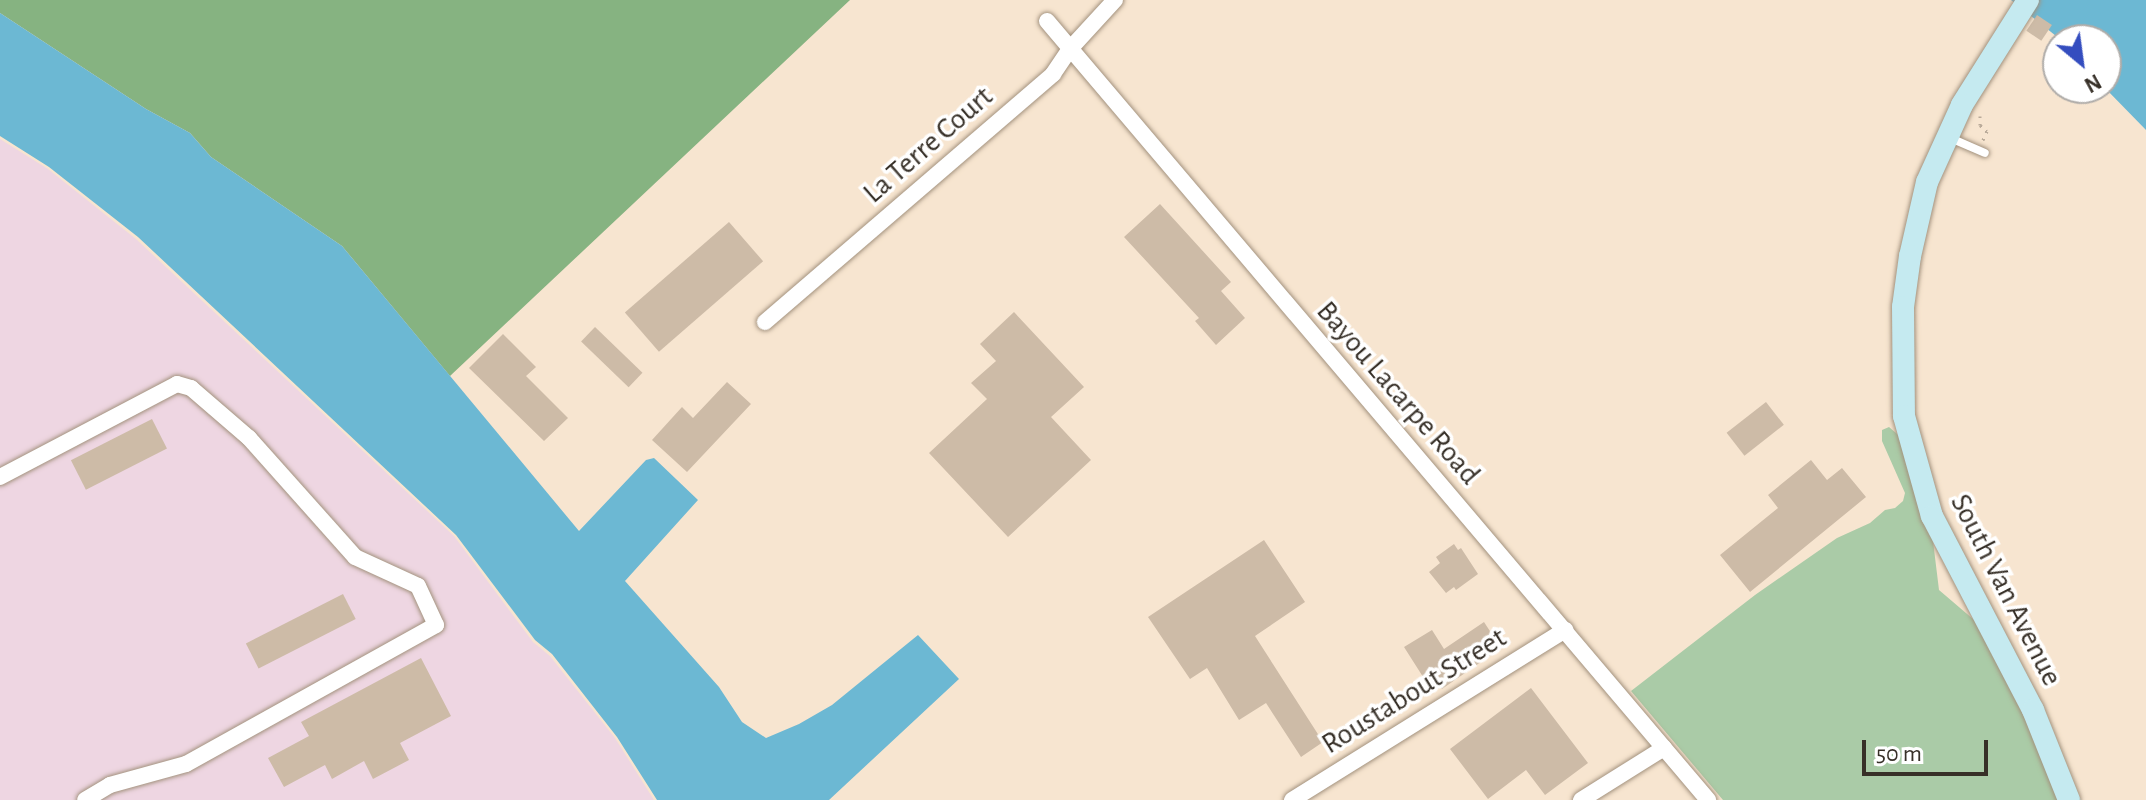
<!DOCTYPE html>
<html>
<head>
<meta charset="utf-8">
<style>
	body { margin:0 }
	#map { position:relative; width:2146px; height:800px; overflow:hidden; background:#f7e5d0; font-family:"Alegreya Sans",sans-serif }
	div>[style] { position:absolute }
	.industrial>* { inset:0; background:#eed6e2 }
	.green>* { inset:0; background:#aacba7 }
	.forest>* { inset:0; background:#86b381 }
	.water>* { inset:0; background:#6cb8d3 }
	.building>* { inset:0; background:#cdbba7; transform-origin:0 0 }
	.path>* { height:3px; margin-top:-1.5px; transform-origin:0; background:repeating-linear-gradient(90deg,#b9aa99 0 2px,transparent 0 8px) }
	.roads { filter:drop-shadow(0 0 2px #a3927e) drop-shadow(0 0 2px #a3927e) }
	.lane>* { height:8px; margin:-4px; padding:0 4px; transform-origin:4px; border-radius:4px; background:#fff }
	.street>* { height:16px; margin:-8px; padding:0 8px; transform-origin:8px; border-radius:8px; background:#fff }
	.secondary>* { height:22px; margin:-11px; padding:0 11px; transform-origin:11px; border-radius:11px; background:#c5eaf0 }
	span { translate:-50% -50%; white-space:nowrap; text-align:center; line-height:1.15; -webkit-text-stroke:7px #fff; paint-order:stroke }
	.street-label { font-size:30px; color:#373028 }
	.north { position:absolute; left:2042px; top:24px; width:80px; height:80px; box-sizing:border-box; background:#fff; border:2px solid #afaca9; border-radius:50%; rotate:151deg; font-size:22px; font-weight:700; line-height:32px; text-align:center; color:#373028 }
	.north::after { content:''; display:block; margin:auto; width:28px; height:36px; background:#344dbf; clip-path:polygon(50% 0,100% 100%,50% 72%,0 100%) }
	.scale { position:absolute; left:1862px; top:740px; width:126px; height:36px; box-sizing:border-box; border:4px solid #373028; border-top:0; padding-left:10px; font-size:24px; line-height:28px; white-space:nowrap; color:#373028; -webkit-text-stroke:6px #fff; paint-order:stroke }
</style>
</head>
<body>
<div id="map">
	<div class="industrial">
		<div style="clip-path:polygon(0 139px,48px 169px,136px 239px,454px 536px,533px 642px,550px 656px,615px 738px,654px 800px,0 800px)"></div>
	</div>
	<div class="green">
		<div style="clip-path:polygon(1889px 427px,1903px 439px,1933px 541px,1939px 590px,1980px 625px,2026px 710px,2058px 800px,1723px 800px,1631px 691px,1755px 595px,1837px 538px,1870px 523px,1885px 510px,1895px 508px,1903px 501px,1905px 493px,1882px 441px,1882px 430px)"></div>
	</div>
	<div class="forest">
		<div style="clip-path:polygon(0 0,850px 0,450px 376px,342px 246px,211px 157px,190px 133px,146px 109px,0 13px)"></div>
	</div>
	<div class="water">
		<div style="clip-path:polygon(2011px 0,2146px 0,2146px 130px,2105px 88px,2106px 40px,2061px 40px)"></div>
		<div style="clip-path:polygon(0 13px,146px 109px,190px 133px,211px 157px,342px 246px,579px 531px,646px 460px,654px 458px,698px 500px,625px 581px,719px 687px,742px 722px,766px 738px,799px 724px,832px 705px,918px 635px,959px 679px,829px 800px,657px 800px,617px 737px,552px 654px,535px 640px,456px 535px,138px 237px,49px 167px,0 136px)"></div>
	</div>
	<div class="building">
		<div style="left:2037px;top:15px;width:18px;height:19px;rotate:34deg"></div>
		<div style="clip-path:polygon(1160px 204px,1231px 282px,1221px 291px,1245px 318px,1216px 345px,1195px 321px,1199px 318px,1124px 237px)"></div>
		<div style="left:729px;top:222px;width:52px;height:138px;rotate:49deg"></div>
		<div style="clip-path:polygon(1014px 312px,1084px 387px,1051px 417px,1091px 460px,1008px 537px,929px 453px,987px 399px,971px 383px,996px 361px,980px 344px)"></div>
		<div style="left:595px;top:327px;width:66px;height:20px;rotate:44deg"></div>
		<div style="clip-path:polygon(503px 334px,536px 367px,526px 376px,568px 418px,544px 441px,469px 368px)"></div>
		<div style="clip-path:polygon(727px 382px,751px 404px,687px 472px,652px 440px,682px 407px,693px 418px)"></div>
		<div style="left:1766px;top:402px;width:29px;height:50px;rotate:52deg"></div>
		<div style="left:152px;top:419px;width:33px;height:91px;rotate:63deg"></div>
		<div style="clip-path:polygon(1811px 460px,1827px 480px,1842px 468px,1866px 497px,1750px 592px,1720px 555px,1778px 508px,1768px 495px)"></div>
		<div style="clip-path:polygon(1264px 540px,1305px 602px,1255px 636px,1323px 742px,1301px 757px,1266px 703px,1239px 720px,1207px 668px,1190px 679px,1148px 617px)"></div>
		<div style="clip-path:polygon(1454px 544px,1458px 550px,1461px 548px,1478px 574px,1456px 590px,1454px 587px,1446px 593px,1429px 572px,1440px 563px,1436px 557px)"></div>
		<div style="left:343px;top:594px;width:28px;height:109px;rotate:63deg"></div>
		<div style="clip-path:polygon(1484px 622px,1501px 648px,1442px 689px,1433px 675px,1425px 680px,1404px 647px,1432px 630px,1444px 649px)"></div>
		<div style="clip-path:polygon(421px 658px,451px 716px,400px 743px,409px 760px,373px 779px,364px 761px,332px 779px,325px 765px,284px 787px,268px 758px,309px 736px,301px 722px)"></div>
		<div style="clip-path:polygon(1531px 688px,1588px 763px,1545px 795px,1526px 770px,1488px 799px,1450px 749px)"></div>
	</div>
	<div class="path">
		<div style="left:1980px;top:116px;width:9px;rotate:90deg"></div>
		<div style="left:1980px;top:125px;width:9px;rotate:41deg"></div>
		<div style="left:1987px;top:131px;width:10px;rotate:114deg"></div>
	</div>
	<div class="roads">
		<div class="lane">
			<div style="left:1948px;top:137px;width:40px;rotate:23.4deg"></div>
		</div>
		<div class="street">
			<div style="left:1047px;top:21px;width:1022px;rotate:49.68deg"></div>
			<div style="left:765px;top:322px;width:380px;rotate:-40.7deg"></div>
			<div style="left:1053px;top:74px;width:29px;rotate:-56deg"></div>
			<div style="left:1069px;top:50px;width:68px;rotate:-47.4deg"></div>
			<div style="left:0;top:477px;width:200px;rotate:-27.7deg"></div>
			<div style="left:177px;top:384px;width:15px;rotate:16deg"></div>
			<div style="left:191px;top:388px;width:77px;rotate:40.8deg"></div>
			<div style="left:249px;top:438px;width:159px;rotate:48.3deg"></div>
			<div style="left:355px;top:557px;width:69px;rotate:24.7deg"></div>
			<div style="left:418px;top:586px;width:43px;rotate:65.2deg"></div>
			<div style="left:436px;top:625px;width:286px;rotate:150.9deg"></div>
			<div style="left:186px;top:764px;width:79px;rotate:164.6deg"></div>
			<div style="left:110px;top:785px;width:29px;rotate:149deg"></div>
			<div style="left:1292px;top:800px;width:322px;rotate:-31.9deg"></div>
			<div style="left:1581px;top:800px;width:98px;rotate:-32.1deg"></div>
		</div>
		<div class="secondary">
			<div style="left:2028px;top:0;width:124px;rotate:122.2deg"></div>
			<div style="left:1962px;top:105px;width:85px;rotate:114.4deg"></div>
			<div style="left:1927px;top:182px;width:76px;rotate:102.9deg"></div>
			<div style="left:1910px;top:256px;width:51px;rotate:97.8deg"></div>
			<div style="left:1903px;top:307px;width:109px;rotate:89.5deg"></div>
			<div style="left:1904px;top:416px;width:104px;rotate:74.4deg"></div>
			<div style="left:1932px;top:516px;width:219px;rotate:62.5deg"></div>
			<div style="left:2033px;top:710px;width:97px;rotate:68.2deg"></div>
		</div>
	</div>
	<div class="street-label">
		<span style="left:928px;top:145px;rotate:-41deg">La Terre Court</span>
		<span style="left:1398px;top:393px;rotate:49deg">Bayou Lacarpe Road</span>
		<span style="left:2006px;top:590px;rotate:63deg">South Van Avenue</span>
		<span style="left:1414px;top:691px;rotate:-32deg">Roustabout Street</span>
	</div>
	<div class="north">N</div>
	<div class="scale">50 m</div>
</div>
</body>
</html>
